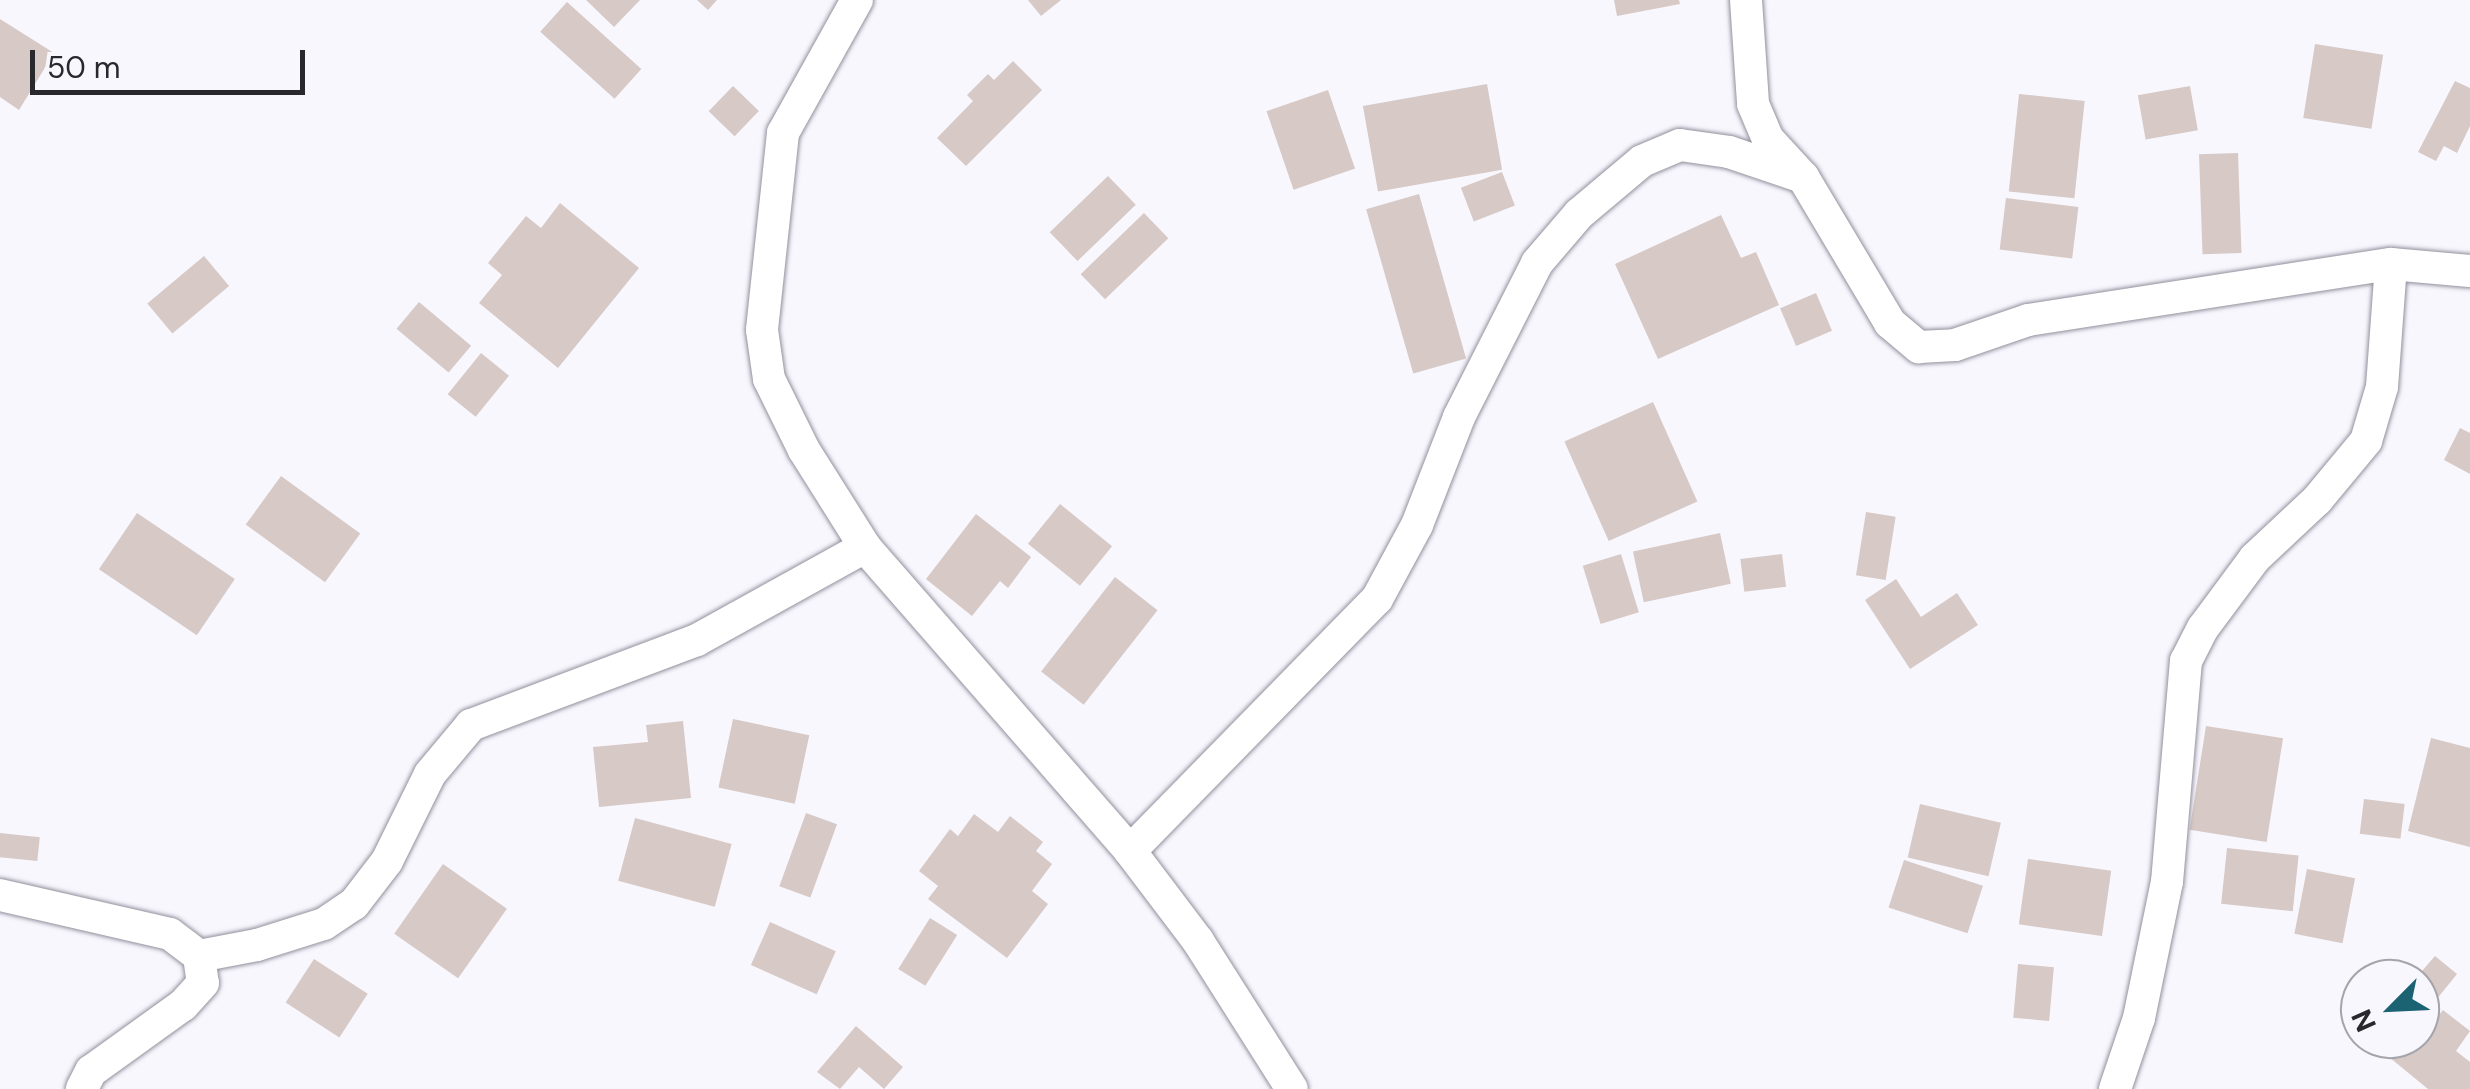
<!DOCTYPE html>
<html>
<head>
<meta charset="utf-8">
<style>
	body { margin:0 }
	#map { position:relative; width:2470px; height:1089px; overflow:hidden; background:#f8f7fe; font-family:"DM Sans",sans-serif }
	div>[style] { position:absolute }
	.building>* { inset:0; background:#d7c9c5; transform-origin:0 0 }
	.roads { filter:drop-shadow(0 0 2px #92909c) drop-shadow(0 0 2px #92909c) }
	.minor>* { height:32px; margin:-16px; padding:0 16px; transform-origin:16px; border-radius:16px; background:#fff }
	span { translate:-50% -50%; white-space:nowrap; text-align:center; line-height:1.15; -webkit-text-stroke:8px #f8f7fe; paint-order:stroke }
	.north { position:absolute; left:2340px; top:959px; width:100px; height:100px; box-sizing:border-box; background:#f8f7fe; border:2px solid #a5a4aa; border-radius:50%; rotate:246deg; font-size:28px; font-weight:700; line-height:40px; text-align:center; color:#28282d }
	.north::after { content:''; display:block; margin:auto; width:35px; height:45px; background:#1b6272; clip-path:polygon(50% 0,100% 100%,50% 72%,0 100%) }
	.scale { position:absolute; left:30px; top:50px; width:275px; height:45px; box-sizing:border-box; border:5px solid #28282d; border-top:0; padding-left:12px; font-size:30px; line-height:35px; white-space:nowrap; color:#28282d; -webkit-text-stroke:8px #f8f7fe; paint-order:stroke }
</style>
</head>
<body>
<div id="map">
	<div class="building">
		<div style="clip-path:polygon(586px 0,640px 0,614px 27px)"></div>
		<div style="clip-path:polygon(697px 0,717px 0,708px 10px)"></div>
		<div style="clip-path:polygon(1028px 0,1061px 0,1041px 16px)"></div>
		<div style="clip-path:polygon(1614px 0,1679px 0,1680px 4px,1617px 16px)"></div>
		<div style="left:567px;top:2px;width:100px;height:40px;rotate:42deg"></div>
		<div style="clip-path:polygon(0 19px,54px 53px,19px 110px,0 97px)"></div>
		<div style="left:2315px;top:44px;width:69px;height:75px;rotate:9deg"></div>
		<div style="clip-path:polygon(1013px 61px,1042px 90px,966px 166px,937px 138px,973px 101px,967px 95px,988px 74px,994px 80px)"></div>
		<div style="clip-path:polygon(2455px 81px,2470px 88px,2470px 126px,2457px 153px,2444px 146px,2436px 161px,2418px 152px)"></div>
		<div style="left:1487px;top:84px;width:87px;height:126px;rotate:80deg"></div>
		<div style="left:733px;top:86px;width:36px;height:35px;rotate:44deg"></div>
		<div style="left:2190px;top:86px;width:45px;height:53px;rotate:80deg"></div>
		<div style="left:1328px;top:90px;width:83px;height:65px;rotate:71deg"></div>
		<div style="left:2019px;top:94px;width:66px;height:98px;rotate:6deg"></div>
		<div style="left:2238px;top:153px;width:100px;height:39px;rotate:88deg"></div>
		<div style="left:1502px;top:172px;width:36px;height:44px;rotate:69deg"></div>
		<div style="left:1108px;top:176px;width:40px;height:81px;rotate:46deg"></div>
		<div style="left:1419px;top:194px;width:171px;height:55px;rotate:74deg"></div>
		<div style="left:2006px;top:198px;width:73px;height:52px;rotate:7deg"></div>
		<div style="clip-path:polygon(560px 203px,639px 268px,558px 368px,479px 303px,502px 275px,488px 263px,526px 216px,541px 228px)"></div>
		<div style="left:1144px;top:213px;width:35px;height:88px;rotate:46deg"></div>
		<div style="clip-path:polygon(1721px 215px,1741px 258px,1756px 252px,1779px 305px,1658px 359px,1615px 264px)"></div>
		<div style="left:204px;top:256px;width:39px;height:74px;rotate:50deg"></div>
		<div style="left:1816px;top:293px;width:41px;height:39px;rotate:67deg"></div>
		<div style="left:419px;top:302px;width:68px;height:35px;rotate:40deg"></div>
		<div style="left:481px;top:353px;width:36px;height:53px;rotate:39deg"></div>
		<div style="left:1653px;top:402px;width:109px;height:97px;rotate:66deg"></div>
		<div style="clip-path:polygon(2460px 428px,2470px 433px,2470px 474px,2444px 460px)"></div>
		<div style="left:281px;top:476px;width:98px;height:60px;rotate:36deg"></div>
		<div style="left:1060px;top:504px;width:67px;height:51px;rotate:39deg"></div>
		<div style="left:1866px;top:512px;width:30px;height:64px;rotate:9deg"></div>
		<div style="left:137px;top:513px;width:118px;height:68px;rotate:34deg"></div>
		<div style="clip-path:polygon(976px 514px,1031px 557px,1008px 588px,1000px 581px,972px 616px,926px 579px)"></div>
		<div style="left:1720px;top:533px;width:52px;height:89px;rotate:78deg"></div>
		<div style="left:1621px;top:554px;width:61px;height:40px;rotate:73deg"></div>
		<div style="left:1782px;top:554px;width:33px;height:42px;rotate:83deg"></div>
		<div style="left:1115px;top:577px;width:54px;height:120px;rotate:38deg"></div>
		<div style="clip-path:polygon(1896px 579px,1921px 617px,1957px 593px,1978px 625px,1910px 669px,1865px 600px)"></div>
		<div style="left:733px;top:719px;width:78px;height:70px;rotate:12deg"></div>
		<div style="clip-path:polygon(683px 721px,691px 798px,599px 807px,593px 747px,648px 742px,646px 725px)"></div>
		<div style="left:2206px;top:726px;width:78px;height:105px;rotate:9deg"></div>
		<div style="clip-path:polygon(2431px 738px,2470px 748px,2470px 847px,2408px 831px)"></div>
		<div style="left:2364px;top:799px;width:41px;height:35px;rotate:7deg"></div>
		<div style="left:1920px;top:804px;width:83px;height:55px;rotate:13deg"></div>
		<div style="left:806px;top:813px;width:33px;height:78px;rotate:20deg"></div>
		<div style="clip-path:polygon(974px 814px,998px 832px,1010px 816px,1043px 842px,1036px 851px,1052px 864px,1032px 891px,1048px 904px,1007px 958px,928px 899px,938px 886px,919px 871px,950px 829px,958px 836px)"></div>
		<div style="left:635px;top:818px;width:100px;height:65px;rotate:15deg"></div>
		<div style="left:0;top:833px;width:40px;height:24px;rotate:6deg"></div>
		<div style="left:2227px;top:848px;width:72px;height:56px;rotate:6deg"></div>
		<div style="left:2028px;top:859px;width:84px;height:66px;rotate:8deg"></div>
		<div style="left:1904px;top:860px;width:83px;height:50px;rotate:18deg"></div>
		<div style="left:443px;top:864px;width:78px;height:85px;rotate:35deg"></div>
		<div style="left:2307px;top:869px;width:49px;height:66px;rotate:11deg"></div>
		<div style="left:930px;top:918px;width:32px;height:60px;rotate:32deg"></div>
		<div style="left:770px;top:922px;width:72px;height:47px;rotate:24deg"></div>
		<div style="clip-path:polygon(2435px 956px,2457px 974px,2432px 1005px,2420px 995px,2420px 979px,2415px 979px)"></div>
		<div style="left:314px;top:959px;width:64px;height:52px;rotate:33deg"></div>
		<div style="left:2018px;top:964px;width:36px;height:54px;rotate:5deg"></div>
		<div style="clip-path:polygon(2443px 1010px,2470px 1031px,2456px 1051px,2470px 1062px,2470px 1089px,2428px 1089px,2367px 1039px,2420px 1039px,2420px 1021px,2428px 1028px)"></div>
		<div style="clip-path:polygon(856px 1026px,903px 1067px,884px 1089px,859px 1067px,840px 1089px,817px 1072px)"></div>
	</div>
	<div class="roads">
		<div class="minor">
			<div style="left:857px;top:0;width:152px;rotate:119.1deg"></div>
			<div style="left:783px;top:133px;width:198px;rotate:96.1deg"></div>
			<div style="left:762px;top:330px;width:49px;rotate:81.9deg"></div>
			<div style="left:769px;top:379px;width:79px;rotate:63.8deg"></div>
			<div style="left:804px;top:450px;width:115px;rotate:57.8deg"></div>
			<div style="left:865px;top:547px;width:403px;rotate:48.9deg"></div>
			<div style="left:1130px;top:851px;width:113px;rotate:52.9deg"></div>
			<div style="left:1198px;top:941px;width:175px;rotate:57.6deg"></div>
			<div style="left:1746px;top:0;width:104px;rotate:86.1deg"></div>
			<div style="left:1753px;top:104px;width:38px;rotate:67deg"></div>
			<div style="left:1768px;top:139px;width:52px;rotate:47.4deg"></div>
			<div style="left:1803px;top:177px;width:170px;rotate:59.2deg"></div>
			<div style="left:1890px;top:323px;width:38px;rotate:40deg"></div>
			<div style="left:1919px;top:347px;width:36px;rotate:-3deg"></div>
			<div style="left:1955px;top:345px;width:77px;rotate:-18.9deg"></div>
			<div style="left:2028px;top:320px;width:367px;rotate:-8.8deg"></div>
			<div style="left:2391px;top:264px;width:79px;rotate:5.1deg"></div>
			<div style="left:1130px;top:851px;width:353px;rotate:-45.6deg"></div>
			<div style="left:1377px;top:599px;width:84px;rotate:-61.6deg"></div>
			<div style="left:1417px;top:525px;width:116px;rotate:-68.7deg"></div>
			<div style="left:1459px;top:417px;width:173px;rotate:-63.1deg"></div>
			<div style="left:1537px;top:263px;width:65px;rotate:-49.4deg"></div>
			<div style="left:1579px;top:214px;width:82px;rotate:-40.1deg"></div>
			<div style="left:1642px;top:161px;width:41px;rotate:-22.8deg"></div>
			<div style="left:1680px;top:145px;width:49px;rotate:8.1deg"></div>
			<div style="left:1729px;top:152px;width:78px;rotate:18.7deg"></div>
			<div style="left:0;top:895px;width:174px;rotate:12.9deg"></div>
			<div style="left:170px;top:934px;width:36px;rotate:37deg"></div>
			<div style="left:199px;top:956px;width:27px;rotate:82deg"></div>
			<div style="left:203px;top:983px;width:30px;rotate:132deg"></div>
			<div style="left:183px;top:1005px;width:113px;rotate:144.3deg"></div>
			<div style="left:91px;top:1071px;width:20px;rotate:117deg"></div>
			<div style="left:199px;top:956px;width:59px;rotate:-10.7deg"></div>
			<div style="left:257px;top:945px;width:70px;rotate:-17.4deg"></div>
			<div style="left:324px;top:924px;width:36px;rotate:-34deg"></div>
			<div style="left:354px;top:904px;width:54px;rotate:-52.5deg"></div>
			<div style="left:387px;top:861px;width:97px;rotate:-63.7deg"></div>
			<div style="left:430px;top:774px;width:64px;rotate:-50.1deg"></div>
			<div style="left:471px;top:725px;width:241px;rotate:-20.6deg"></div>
			<div style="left:697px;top:640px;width:192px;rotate:-29deg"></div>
			<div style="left:2115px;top:1089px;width:75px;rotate:-71.3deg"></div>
			<div style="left:2139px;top:1018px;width:139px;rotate:-78.4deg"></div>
			<div style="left:2167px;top:882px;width:222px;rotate:-85.1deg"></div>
			<div style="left:2186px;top:661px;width:37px;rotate:-63deg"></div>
			<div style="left:2203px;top:628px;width:87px;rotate:-53.4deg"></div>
			<div style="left:2255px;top:558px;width:85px;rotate:-43.1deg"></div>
			<div style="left:2317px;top:500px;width:77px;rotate:-50.3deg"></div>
			<div style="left:2366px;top:441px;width:56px;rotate:-73.5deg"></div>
			<div style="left:2382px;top:387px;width:123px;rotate:-85.8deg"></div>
		</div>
	</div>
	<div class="north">N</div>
	<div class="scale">50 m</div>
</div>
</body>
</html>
